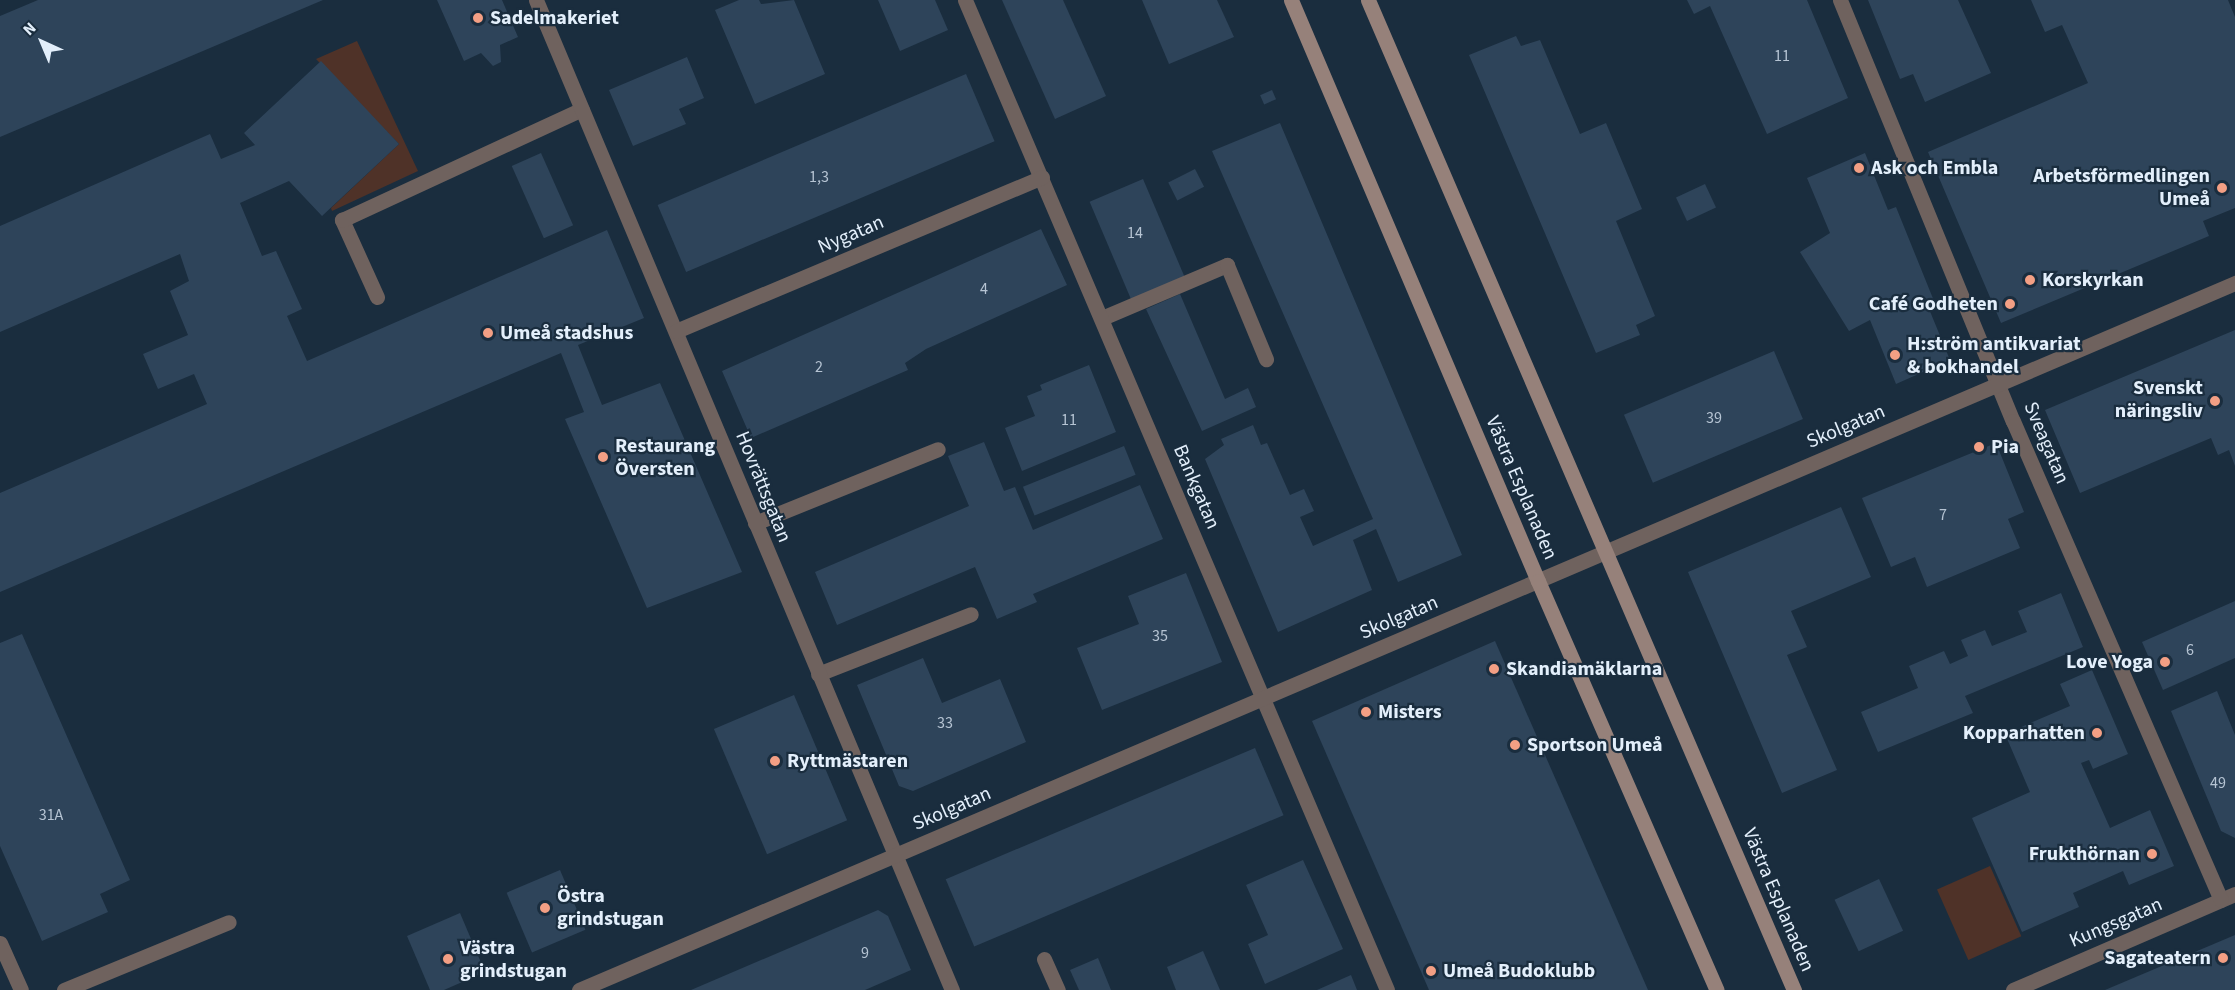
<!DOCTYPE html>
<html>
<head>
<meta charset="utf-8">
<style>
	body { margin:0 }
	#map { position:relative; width:2235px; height:990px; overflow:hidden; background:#1a2d3e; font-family:"Source Sans 3",sans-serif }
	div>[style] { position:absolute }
	.green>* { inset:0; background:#4f3228; transform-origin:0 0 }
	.building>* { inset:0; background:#2e445a; transform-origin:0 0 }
	.service>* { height:15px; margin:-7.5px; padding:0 7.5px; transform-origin:7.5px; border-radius:7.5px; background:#6f625e }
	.pedestrian>* { height:15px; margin:-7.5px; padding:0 7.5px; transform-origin:7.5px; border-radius:7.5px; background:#6f625e }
	.minor>* { height:15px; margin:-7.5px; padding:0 7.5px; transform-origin:7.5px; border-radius:7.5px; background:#6f625e }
	.secondary>* { height:15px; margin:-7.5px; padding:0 7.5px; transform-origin:7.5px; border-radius:7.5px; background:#96817a }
	.dots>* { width:16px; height:16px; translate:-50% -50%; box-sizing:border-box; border:3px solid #1a2d3e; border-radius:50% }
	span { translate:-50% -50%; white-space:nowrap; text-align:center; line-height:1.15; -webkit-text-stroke:4.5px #1a2d3e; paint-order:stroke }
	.number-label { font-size:16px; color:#b6c4d3 }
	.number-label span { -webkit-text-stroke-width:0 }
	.poi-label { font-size:20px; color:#e3effb; font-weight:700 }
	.left { translate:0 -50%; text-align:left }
	.right { translate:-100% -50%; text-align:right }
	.street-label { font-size:20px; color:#e3effb }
	.north { position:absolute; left:12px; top:12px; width:60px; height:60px; -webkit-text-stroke:4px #1a2d3e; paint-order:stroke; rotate:316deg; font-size:16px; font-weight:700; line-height:24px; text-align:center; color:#e3effb }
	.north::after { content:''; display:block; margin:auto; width:21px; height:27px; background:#e3effb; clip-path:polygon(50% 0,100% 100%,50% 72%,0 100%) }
</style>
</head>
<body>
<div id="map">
	<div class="green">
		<div style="clip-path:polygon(357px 41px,418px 171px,332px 211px,331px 208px,399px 144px,316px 59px)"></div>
		<div style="left:1990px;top:866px;width:77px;height:58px;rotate:66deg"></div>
	</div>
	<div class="building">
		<div style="clip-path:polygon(38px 0,323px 0,0 137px,0 16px)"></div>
		<div style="clip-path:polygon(437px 0,502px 0,518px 37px,500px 45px,501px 62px,493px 66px,481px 53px,464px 61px)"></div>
		<div style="clip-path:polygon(739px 0,759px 0,761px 4px,794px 0,825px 74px,755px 104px,715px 10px)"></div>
		<div style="clip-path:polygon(878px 0,935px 0,948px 30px,900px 51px)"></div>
		<div style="clip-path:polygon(1002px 0,1063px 0,1106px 96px,1055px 119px)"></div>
		<div style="clip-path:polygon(1142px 0,1217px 0,1234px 37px,1169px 64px)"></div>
		<div style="clip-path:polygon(1687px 0,1807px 0,1848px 98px,1767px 134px,1710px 6px,1694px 14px)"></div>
		<div style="clip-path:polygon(1868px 0,1958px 0,1991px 73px,1925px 102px,1913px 74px,1900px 79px)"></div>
		<div style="clip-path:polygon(2031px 0,2228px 0,2235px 17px,2235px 208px,2203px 221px,2209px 236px,2001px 323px,1928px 152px,2088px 83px,2062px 25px,2045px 32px)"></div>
		<div style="clip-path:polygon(1516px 36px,1521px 46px,1540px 40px,1580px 134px,1606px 123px,1642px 209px,1616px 221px,1655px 316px,1636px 325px,1640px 335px,1596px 353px,1469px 55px)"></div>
		<div style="clip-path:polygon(687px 57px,704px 98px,679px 109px,686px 124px,633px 146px,609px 90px)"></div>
		<div style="clip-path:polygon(321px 61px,399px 144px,322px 216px,289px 181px,240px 203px,262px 256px,276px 251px,302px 309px,287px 316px,307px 361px,607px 230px,644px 318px,578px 345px,602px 405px,660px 383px,742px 572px,647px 608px,565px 419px,584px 412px,561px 353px,0 592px,0 493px,207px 404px,194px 374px,158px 389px,143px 354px,188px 335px,170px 291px,189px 281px,180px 254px,0 332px,0 226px,210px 134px,221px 159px,255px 145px,244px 133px)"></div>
		<div style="left:966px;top:74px;width:73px;height:335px;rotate:67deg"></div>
		<div style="left:1272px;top:90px;width:10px;height:13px;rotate:66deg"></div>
		<div style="clip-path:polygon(1280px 123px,1462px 555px,1398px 582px,1376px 529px,1353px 540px,1372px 590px,1278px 632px,1205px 459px,1224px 445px,1221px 439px,1253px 425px,1261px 445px,1267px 443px,1290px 495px,1304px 489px,1314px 511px,1300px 517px,1313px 546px,1373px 519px,1212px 151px)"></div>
		<div style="left:541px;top:153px;width:79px;height:32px;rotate:66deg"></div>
		<div style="clip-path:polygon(1865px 153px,1888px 210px,1896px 207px,1934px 301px,1927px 304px,1950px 360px,1896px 384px,1870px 320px,1849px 331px,1800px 252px,1830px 233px,1807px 178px)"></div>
		<div style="left:1195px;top:169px;width:20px;height:30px;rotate:63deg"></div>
		<div style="left:1143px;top:179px;width:106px;height:58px;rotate:67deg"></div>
		<div style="left:1705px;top:184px;width:26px;height:32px;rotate:65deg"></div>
		<div style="clip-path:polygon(1041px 229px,1067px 285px,926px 349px,905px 363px,908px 370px,751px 438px,722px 371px)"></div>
		<div style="clip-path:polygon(1180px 294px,1225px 399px,1248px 388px,1256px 407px,1202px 431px,1146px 309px)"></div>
		<div style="clip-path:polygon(2235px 330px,2235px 466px,2229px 450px,2218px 455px,2211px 438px,2080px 493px,2045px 410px)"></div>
		<div style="left:1774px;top:351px;width:74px;height:163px;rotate:67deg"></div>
		<div style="clip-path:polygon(1089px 365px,1116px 432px,1022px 471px,1005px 428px,1035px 416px,1027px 396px,1042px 390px,1040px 385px)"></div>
		<div style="clip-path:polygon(984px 442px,1004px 491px,1015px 487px,1033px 530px,1140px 485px,1163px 539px,1033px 594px,1037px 602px,997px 619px,975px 567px,837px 625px,815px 572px,969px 506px,948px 456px)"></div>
		<div style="clip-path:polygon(1996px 443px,2024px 512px,2008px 519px,2020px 548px,1927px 587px,1915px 557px,1891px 567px,1862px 498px)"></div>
		<div style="left:1124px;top:446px;width:31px;height:109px;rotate:68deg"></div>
		<div style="clip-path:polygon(1841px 507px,1871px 577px,1791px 611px,1807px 647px,1787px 655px,1837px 770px,1782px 793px,1688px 572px)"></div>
		<div style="clip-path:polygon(1186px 573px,1222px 662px,1102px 710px,1077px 648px,1139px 624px,1128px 596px)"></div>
		<div style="clip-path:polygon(2061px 593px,2083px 647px,1965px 696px,1973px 713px,1878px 752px,1861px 712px,1918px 688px,1909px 666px,1944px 651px,1950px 664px,1968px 656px,1961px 640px,1985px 630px,1992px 646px,2027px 632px,2018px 611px)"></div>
		<div style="clip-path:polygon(2235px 601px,2235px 658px,2163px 690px,2142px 642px)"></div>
		<div style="clip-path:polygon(22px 634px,130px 880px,100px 894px,108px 912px,42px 941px,0 846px,0 643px)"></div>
		<div style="clip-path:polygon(1495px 641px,1648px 990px,1429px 990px,1312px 721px)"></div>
		<div style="clip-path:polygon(923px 658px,942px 703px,1000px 679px,1026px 742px,913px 791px,899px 786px,857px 685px)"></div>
		<div style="clip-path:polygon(2092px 670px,2128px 754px,2093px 769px,2089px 760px,2081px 763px,2110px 828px,2150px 810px,2174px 866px,2129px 885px,2123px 871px,2073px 893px,2079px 907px,2022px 932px,1972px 818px,2030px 792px,2005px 734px,2070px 706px,2060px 684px)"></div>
		<div style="clip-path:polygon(2217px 691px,2235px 735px,2235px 838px,2221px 831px,2171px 711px)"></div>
		<div style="left:794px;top:695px;width:136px;height:87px;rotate:67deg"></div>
		<div style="left:1255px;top:748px;width:73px;height:336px;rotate:67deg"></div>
		<div style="clip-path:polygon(1303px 860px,1343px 949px,1265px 984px,1248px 944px,1268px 935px,1246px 885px)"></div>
		<div style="left:560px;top:870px;width:65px;height:58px;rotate:67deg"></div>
		<div style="left:1879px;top:879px;width:57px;height:49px;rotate:65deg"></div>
		<div style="clip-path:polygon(878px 910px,888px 916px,911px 970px,865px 990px,691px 990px)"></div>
		<div style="clip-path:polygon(460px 913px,485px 972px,444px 990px,430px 990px,407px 936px)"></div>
		<div style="clip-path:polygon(2235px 935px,2235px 990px,2105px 990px)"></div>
		<div style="clip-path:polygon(1203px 951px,1220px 990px,1176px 990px,1167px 967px)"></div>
		<div style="clip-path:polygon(1098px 958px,1111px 990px,1079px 990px,1070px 970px)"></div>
		<div style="clip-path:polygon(1351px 975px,1357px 990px,1317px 990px)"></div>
	</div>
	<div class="service">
		<div style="left:377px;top:297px;width:85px;rotate:-114.4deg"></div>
		<div style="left:342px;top:220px;width:264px;rotate:-24.8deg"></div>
		<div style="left:1102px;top:318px;width:136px;rotate:-23deg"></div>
		<div style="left:1227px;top:265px;width:102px;rotate:67.5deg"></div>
		<div style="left:755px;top:523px;width:197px;rotate:-22deg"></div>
		<div style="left:818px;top:674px;width:164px;rotate:-21.4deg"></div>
		<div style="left:1044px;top:959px;width:34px;rotate:66deg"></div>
		<div style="left:64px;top:990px;width:178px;rotate:-22.4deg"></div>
	</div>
	<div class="pedestrian">
		<div style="left:2013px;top:990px;width:242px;rotate:-23.4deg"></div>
	</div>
	<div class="minor">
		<div style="left:536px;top:0;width:1074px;rotate:67.21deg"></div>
		<div style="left:965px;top:0;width:1076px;rotate:66.91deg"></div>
		<div style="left:1840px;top:0;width:455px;rotate:67.7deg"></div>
		<div style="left:2013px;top:421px;width:522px;rotate:66.53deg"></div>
		<div style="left:676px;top:331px;width:397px;rotate:-22.8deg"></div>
		<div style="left:0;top:943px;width:51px;rotate:65.9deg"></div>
		<div style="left:579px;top:990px;width:1801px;rotate:-23.12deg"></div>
	</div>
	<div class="secondary">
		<div style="left:1291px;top:0;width:631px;rotate:66.97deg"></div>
		<div style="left:1538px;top:581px;width:446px;rotate:66.4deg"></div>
		<div style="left:1368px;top:0;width:1078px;rotate:66.72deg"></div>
	</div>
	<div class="dots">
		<div style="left:478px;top:18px;background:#f39f84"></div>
		<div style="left:1859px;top:168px;background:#f39f84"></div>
		<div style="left:2222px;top:188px;background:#f39f84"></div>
		<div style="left:2030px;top:280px;background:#f39f84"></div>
		<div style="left:2010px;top:304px;background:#f39f84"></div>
		<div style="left:488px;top:333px;background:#f39f84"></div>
		<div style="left:1895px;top:355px;background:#f39f84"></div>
		<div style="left:2215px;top:401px;background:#f39f84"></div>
		<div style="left:1979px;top:447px;background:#f39f84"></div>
		<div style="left:603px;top:457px;background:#f39f84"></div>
		<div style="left:2165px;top:662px;background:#f39f84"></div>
		<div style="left:1494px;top:669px;background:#f39f84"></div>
		<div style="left:1366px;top:712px;background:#f39f84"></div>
		<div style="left:2097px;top:733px;background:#f39f84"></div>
		<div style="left:1515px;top:745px;background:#f39f84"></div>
		<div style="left:775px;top:761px;background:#f39f84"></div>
		<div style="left:2152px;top:854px;background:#f39f84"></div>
		<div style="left:545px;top:908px;background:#f39f84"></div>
		<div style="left:2223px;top:958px;background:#f39f84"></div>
		<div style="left:448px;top:959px;background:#f39f84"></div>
		<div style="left:1431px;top:971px;background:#f39f84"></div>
	</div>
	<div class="number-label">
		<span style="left:1782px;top:56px">11</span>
		<span style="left:819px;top:177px">1,3</span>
		<span style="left:1135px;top:233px">14</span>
		<span style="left:984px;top:289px">4</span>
		<span style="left:819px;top:367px">2</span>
		<span style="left:1714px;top:418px">39</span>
		<span style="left:1069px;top:420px">11</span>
		<span style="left:1943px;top:515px">7</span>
		<span style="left:1160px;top:636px">35</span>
		<span style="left:2190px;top:650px">6</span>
		<span style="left:945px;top:723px">33</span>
		<span style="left:2218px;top:783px">49</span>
		<span style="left:51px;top:815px">31A</span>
		<span style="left:865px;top:953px">9</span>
	</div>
	<div class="poi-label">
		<span class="left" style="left:490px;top:18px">Sadelmakeriet</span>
		<span class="left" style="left:1871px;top:168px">Ask och Embla</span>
		<span class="right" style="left:2210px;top:188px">Arbetsförmedlingen<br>Umeå</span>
		<span class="left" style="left:2042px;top:280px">Korskyrkan</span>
		<span class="right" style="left:1998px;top:304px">Café Godheten</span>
		<span class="left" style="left:500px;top:333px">Umeå stadshus</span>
		<span class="left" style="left:1907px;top:356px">H:ström antikvariat<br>&amp; bokhandel</span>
		<span class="right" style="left:2203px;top:400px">Svenskt<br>näringsliv</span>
		<span class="left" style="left:615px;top:458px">Restaurang<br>Översten</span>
		<span class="left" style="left:1991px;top:447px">Pia</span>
		<span class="right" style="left:2153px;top:662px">Love Yoga</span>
		<span class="left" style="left:1506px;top:669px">Skandiamäklarna</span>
		<span class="left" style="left:1378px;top:712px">Misters</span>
		<span class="right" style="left:2085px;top:733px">Kopparhatten</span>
		<span class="left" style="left:1527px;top:745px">Sportson Umeå</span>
		<span class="left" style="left:787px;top:761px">Ryttmästaren</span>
		<span class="right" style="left:2140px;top:854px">Frukthörnan</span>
		<span class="left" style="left:557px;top:908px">Östra<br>grindstugan</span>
		<span class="left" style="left:460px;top:960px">Västra<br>grindstugan</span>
		<span class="right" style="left:2211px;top:958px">Sagateatern</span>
		<span class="left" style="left:1443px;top:971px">Umeå Budoklubb</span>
	</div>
	<div class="street-label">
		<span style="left:851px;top:235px;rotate:-23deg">Nygatan</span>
		<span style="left:1846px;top:427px;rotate:-23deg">Skolgatan</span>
		<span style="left:2046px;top:443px;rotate:67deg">Sveagatan</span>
		<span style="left:763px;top:487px;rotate:68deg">Hovrättsgatan</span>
		<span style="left:1196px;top:487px;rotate:67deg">Bankgatan</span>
		<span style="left:1521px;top:488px;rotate:67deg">Västra Esplanaden</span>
		<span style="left:1399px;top:618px;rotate:-23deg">Skolgatan</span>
		<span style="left:952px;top:809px;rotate:-23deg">Skolgatan</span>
		<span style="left:1778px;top:900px;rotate:67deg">Västra Esplanaden</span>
		<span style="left:2116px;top:923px;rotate:-23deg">Kungsgatan</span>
	</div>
	<div class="north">N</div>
</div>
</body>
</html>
